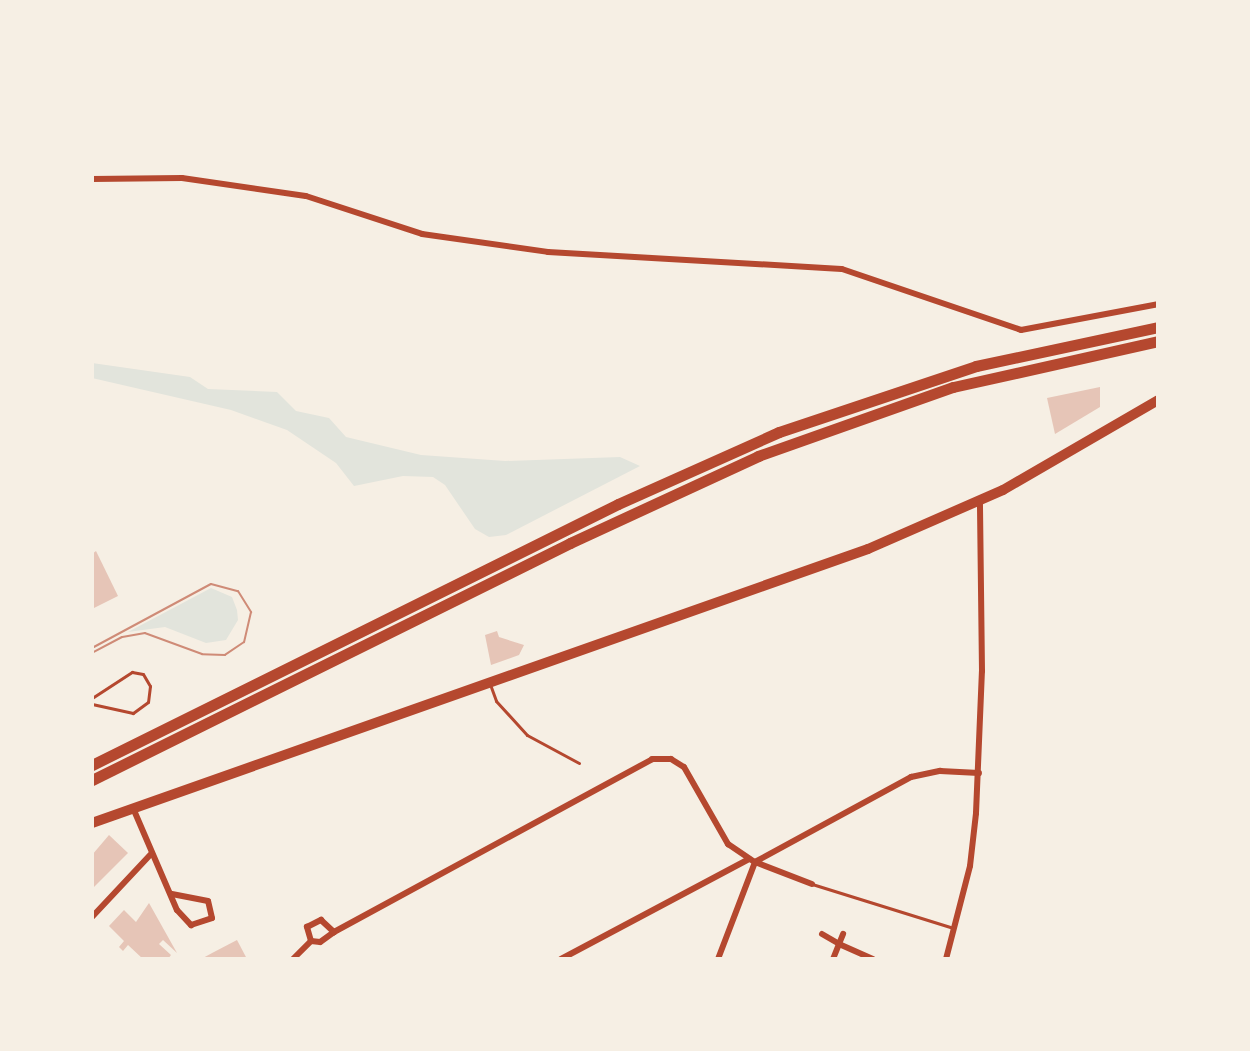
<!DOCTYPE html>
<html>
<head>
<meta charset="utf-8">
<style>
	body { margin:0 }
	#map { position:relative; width:1250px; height:1051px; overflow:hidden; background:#f6efe4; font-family:Overpass,sans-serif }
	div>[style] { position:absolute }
	.green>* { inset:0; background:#e2e4dc }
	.building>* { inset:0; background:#e6c5b7 }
	.service>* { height:3px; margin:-1.5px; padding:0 1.5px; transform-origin:1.5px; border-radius:1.5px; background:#b5482f }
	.minor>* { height:6px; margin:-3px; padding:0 3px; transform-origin:3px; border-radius:3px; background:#b5482f }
	.primary>* { height:10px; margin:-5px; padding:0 5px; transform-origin:5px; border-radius:5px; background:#b5482f }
	.motorway>* { height:11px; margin:-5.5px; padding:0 5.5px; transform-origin:5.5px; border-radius:5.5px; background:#b5482f }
	.tram>* { height:2px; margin:-1px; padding:0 1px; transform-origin:1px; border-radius:1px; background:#cf8b77 }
	span { translate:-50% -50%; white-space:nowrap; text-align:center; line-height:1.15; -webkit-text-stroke:6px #f6efe4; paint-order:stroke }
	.frame { position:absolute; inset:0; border:94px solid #f6efe4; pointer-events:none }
</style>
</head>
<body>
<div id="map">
	<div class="green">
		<div style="clip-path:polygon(92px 363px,190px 377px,208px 389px,277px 392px,296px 411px,329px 418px,346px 437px,421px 455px,505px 461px,620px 457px,640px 466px,506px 535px,489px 537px,475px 529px,445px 485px,433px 477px,403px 476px,354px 486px,336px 463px,287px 430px,231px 410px,92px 378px)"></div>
		<div style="clip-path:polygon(211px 588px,232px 597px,237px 610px,238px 620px,226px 640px,206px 643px,165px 627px,128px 632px)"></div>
	</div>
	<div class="building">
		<div style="clip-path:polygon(1100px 387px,1100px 407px,1055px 434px,1047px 398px)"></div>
		<div style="clip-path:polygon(96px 551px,118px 596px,94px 608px,92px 554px)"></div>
		<div style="clip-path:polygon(497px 631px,499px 637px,524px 645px,519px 655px,491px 665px,485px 635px)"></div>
		<div style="clip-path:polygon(109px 835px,128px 853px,92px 889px,92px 855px)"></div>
		<div style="clip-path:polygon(149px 903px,177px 953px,163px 940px,159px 944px,171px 955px,168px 959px,143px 959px,128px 945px,123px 951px,119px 947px,124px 941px,109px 926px,124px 910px,136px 922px)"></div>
		<div style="clip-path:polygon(237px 940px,247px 959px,201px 959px,214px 952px)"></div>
	</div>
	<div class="service">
		<div style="left:491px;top:687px;width:15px;rotate:70deg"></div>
		<div style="left:496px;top:701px;width:46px;rotate:47.6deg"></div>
		<div style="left:527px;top:735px;width:59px;rotate:28.3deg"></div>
		<div style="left:92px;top:698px;width:48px;rotate:-33deg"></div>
		<div style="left:132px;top:672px;width:11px;rotate:10deg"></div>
		<div style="left:143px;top:674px;width:14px;rotate:60deg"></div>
		<div style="left:150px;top:686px;width:16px;rotate:97deg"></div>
		<div style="left:148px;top:702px;width:19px;rotate:144deg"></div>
		<div style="left:133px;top:713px;width:42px;rotate:-167.6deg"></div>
		<div style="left:812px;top:884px;width:148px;rotate:17.3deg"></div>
	</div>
	<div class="minor">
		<div style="left:92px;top:179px;width:90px;rotate:-0.6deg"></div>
		<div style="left:182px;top:178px;width:125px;rotate:8.3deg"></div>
		<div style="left:306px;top:196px;width:122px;rotate:18.1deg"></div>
		<div style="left:422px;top:234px;width:127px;rotate:8.1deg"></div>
		<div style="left:548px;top:252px;width:294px;rotate:3.3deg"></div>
		<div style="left:842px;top:269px;width:189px;rotate:18.8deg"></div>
		<div style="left:1021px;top:330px;width:139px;rotate:-10.7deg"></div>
		<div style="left:133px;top:808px;width:111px;rotate:66.7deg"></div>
		<div style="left:177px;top:910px;width:21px;rotate:47deg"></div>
		<div style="left:191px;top:925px;width:22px;rotate:-18deg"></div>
		<div style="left:212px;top:918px;width:17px;rotate:-103deg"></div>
		<div style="left:208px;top:901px;width:38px;rotate:-169deg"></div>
		<div style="left:92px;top:917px;width:86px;rotate:-46.9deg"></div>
		<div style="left:334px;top:932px;width:17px;rotate:144deg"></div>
		<div style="left:320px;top:942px;width:9px;rotate:-174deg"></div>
		<div style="left:311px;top:941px;width:15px;rotate:-106deg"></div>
		<div style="left:307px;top:927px;width:16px;rotate:-27deg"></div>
		<div style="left:321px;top:920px;width:18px;rotate:43deg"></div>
		<div style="left:334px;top:932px;width:362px;rotate:-28.5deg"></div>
		<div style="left:652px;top:759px;width:19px"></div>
		<div style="left:671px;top:759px;width:15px;rotate:32deg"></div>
		<div style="left:684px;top:767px;width:89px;rotate:60.3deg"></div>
		<div style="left:728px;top:844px;width:32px;rotate:34deg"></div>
		<div style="left:755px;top:862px;width:178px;rotate:-28.6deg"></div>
		<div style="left:911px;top:777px;width:30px;rotate:-12deg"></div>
		<div style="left:940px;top:771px;width:39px;rotate:3deg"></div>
		<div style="left:822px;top:934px;width:20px;rotate:30deg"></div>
		<div style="left:839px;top:944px;width:11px;rotate:-68deg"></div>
		<div style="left:293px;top:959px;width:25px;rotate:-45deg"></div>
		<div style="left:561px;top:959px;width:213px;rotate:-28deg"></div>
		<div style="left:718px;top:959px;width:104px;rotate:-69.1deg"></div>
		<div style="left:755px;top:862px;width:61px;rotate:21.1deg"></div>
		<div style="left:833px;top:959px;width:16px;rotate:-68deg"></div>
		<div style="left:839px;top:944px;width:37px;rotate:24deg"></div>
		<div style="left:946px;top:959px;width:96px;rotate:-75.5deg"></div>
		<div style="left:970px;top:866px;width:53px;rotate:-83.5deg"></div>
		<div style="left:976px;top:813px;width:142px;rotate:-87.6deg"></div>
		<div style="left:982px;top:671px;width:170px;rotate:-90.7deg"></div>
	</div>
	<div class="primary">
		<div style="left:92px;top:823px;width:823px;rotate:-19.45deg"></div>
		<div style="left:868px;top:549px;width:147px;rotate:-23.6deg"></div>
		<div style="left:1003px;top:490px;width:179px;rotate:-30.1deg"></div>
	</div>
	<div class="motorway">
		<div style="left:92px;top:765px;width:587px;rotate:-26.39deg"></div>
		<div style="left:618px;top:504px;width:176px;rotate:-24.1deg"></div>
		<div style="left:779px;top:432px;width:208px;rotate:-18.5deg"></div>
		<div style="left:976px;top:366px;width:186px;rotate:-12.1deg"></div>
		<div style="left:92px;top:780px;width:534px;rotate:-26.37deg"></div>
		<div style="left:570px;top:543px;width:207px;rotate:-24.8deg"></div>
		<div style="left:758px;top:456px;width:207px;rotate:-19.5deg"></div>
		<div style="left:953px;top:387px;width:210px;rotate:-12.6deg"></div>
	</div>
	<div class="tram">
		<div style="left:92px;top:648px;width:135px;rotate:-28.3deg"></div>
		<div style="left:211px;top:584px;width:28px;rotate:15deg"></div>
		<div style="left:238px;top:591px;width:25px;rotate:58deg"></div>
		<div style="left:251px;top:612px;width:31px;rotate:103deg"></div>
		<div style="left:244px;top:642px;width:23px;rotate:146deg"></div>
		<div style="left:225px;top:655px;width:23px;rotate:-178deg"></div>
		<div style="left:202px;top:654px;width:61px;rotate:-159.8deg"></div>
		<div style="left:145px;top:633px;width:23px;rotate:170deg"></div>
		<div style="left:122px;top:637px;width:34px;rotate:152deg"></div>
	</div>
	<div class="frame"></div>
</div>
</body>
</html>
